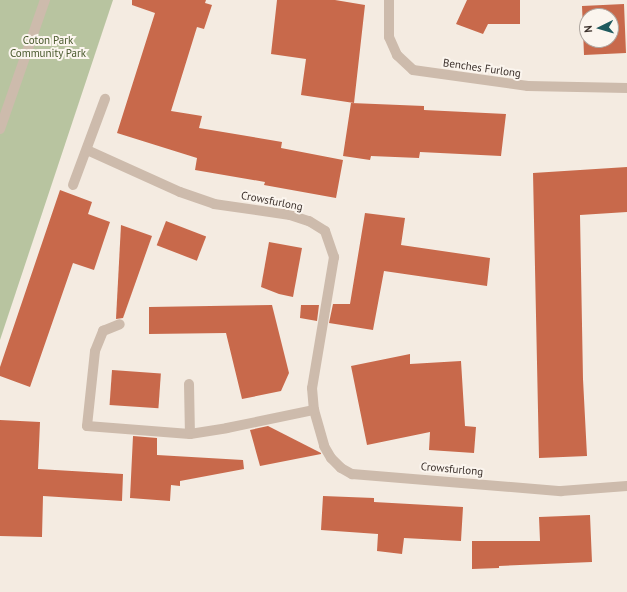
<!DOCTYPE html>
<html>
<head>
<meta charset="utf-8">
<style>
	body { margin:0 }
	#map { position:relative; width:627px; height:592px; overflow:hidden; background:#f4ebe1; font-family:"PT Sans",sans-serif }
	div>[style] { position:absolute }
	.green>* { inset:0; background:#b8c4a0 }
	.building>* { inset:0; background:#c8694b; transform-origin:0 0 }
	.service>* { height:10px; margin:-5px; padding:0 5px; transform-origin:5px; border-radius:5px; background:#cdbbac }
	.minor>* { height:10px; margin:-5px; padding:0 5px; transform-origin:5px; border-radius:5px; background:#cdbbac }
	span { translate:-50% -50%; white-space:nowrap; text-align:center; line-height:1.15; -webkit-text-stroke:4px #fbf5ee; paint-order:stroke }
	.park-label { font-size:11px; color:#4a5a2e }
	.street-label { font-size:11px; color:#3b302b }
	.north { position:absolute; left:579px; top:8px; width:40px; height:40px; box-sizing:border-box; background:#fbf5ee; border:1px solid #aea6a0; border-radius:50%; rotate:265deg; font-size:11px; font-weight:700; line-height:16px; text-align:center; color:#3b302b }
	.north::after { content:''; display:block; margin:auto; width:14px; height:18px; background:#1f5a5e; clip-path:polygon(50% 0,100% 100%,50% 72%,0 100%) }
</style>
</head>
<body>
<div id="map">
	<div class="green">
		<div style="clip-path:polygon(0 0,113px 0,0 340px)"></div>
	</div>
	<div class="building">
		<div style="clip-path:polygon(132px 0,206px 0,205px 3px,212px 5px,204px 29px,197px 27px,171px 111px,202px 116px,199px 128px,282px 142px,281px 148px,343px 160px,336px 198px,264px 185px,265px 182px,195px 170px,197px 158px,117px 133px,155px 13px,132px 5px)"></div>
		<div style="clip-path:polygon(277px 0,335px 0,365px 5px,354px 103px,301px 95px,306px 59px,271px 54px)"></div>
		<div style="clip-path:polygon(467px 0,520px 0,520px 24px,488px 24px,483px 34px,456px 24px)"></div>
		<div style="clip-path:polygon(evenodd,624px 4px,626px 53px,584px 55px,582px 6px,624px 4px,587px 16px,611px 16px,611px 40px,587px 40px,587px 16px)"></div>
		<div style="clip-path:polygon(351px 103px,424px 106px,424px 110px,506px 114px,501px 156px,420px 152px,419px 158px,371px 156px,370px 160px,343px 156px)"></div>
		<div style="clip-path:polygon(627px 167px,627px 212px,580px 215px,583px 379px,587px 456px,539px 458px,533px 173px)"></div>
		<div style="clip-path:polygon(60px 190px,92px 202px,88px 214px,110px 222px,94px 270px,73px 263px,30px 387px,0 376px,0 367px)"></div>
		<div style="clip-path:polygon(365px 213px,405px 218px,401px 245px,490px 258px,487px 286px,384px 271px,373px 330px,329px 323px,333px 304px,350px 304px)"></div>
		<div style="left:166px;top:221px;width:43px;height:26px;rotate:21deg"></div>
		<div style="clip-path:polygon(121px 225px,152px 236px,123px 318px,116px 319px)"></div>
		<div style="clip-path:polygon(269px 242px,302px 248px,293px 297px,279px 294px,261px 287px)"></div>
		<div style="clip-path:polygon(272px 305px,289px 373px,281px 391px,242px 399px,226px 333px,149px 334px,149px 307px)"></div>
		<div style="clip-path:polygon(301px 305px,319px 305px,317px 321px,300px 318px)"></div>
		<div style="clip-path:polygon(410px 354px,410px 364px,461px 361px,465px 426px,476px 427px,474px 453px,429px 450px,430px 432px,367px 445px,351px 366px)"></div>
		<div style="left:112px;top:370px;width:49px;height:35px;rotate:4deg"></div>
		<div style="clip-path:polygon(0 420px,40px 422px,38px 469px,123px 474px,122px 501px,43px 496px,42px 537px,0 536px)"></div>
		<div style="clip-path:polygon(268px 426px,321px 453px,321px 454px,260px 466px,250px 430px)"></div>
		<div style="clip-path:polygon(133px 436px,157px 438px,157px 455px,243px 460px,244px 469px,180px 481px,180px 486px,171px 485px,170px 501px,130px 498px)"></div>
		<div style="clip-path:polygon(323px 496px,374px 498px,374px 502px,463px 507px,461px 541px,404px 538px,402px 554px,377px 551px,378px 534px,321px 530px)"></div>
		<div style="clip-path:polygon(590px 515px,592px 562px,499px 566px,499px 568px,472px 569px,472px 541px,540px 541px,539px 517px)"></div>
	</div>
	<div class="service">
		<div style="left:0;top:129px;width:137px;rotate:-70.8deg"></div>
		<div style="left:87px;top:426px;width:75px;rotate:-83.9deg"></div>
		<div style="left:95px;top:351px;width:22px;rotate:-68deg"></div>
		<div style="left:103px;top:331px;width:18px;rotate:-22deg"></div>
	</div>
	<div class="minor">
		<div style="left:389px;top:0;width:37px;rotate:90deg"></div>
		<div style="left:389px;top:37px;width:20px;rotate:66deg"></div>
		<div style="left:397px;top:55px;width:22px;rotate:43deg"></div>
		<div style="left:413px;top:70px;width:116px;rotate:7.9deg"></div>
		<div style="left:528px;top:86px;width:99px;rotate:1.2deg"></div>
		<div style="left:87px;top:150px;width:102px;rotate:24.3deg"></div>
		<div style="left:180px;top:192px;width:36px;rotate:19deg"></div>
		<div style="left:214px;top:204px;width:77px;rotate:8.2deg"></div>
		<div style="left:290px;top:215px;width:20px;rotate:18deg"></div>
		<div style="left:309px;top:221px;width:19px;rotate:32deg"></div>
		<div style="left:325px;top:231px;width:28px;rotate:71deg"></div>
		<div style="left:334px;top:257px;width:133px;rotate:99.5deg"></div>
		<div style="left:312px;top:388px;width:22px;rotate:85deg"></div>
		<div style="left:314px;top:410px;width:37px;rotate:74deg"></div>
		<div style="left:324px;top:446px;width:14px;rotate:60deg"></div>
		<div style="left:331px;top:458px;width:14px;rotate:45deg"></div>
		<div style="left:341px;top:468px;width:13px;rotate:29deg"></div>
		<div style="left:352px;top:474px;width:210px;rotate:4.7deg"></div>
		<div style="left:561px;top:491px;width:66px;rotate:-4.3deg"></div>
		<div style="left:73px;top:185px;width:92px;rotate:-69.6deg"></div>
		<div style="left:189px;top:384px;width:50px;rotate:88.9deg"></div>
		<div style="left:87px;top:426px;width:103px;rotate:4.4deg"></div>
		<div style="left:190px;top:434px;width:37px;rotate:-9deg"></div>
		<div style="left:227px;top:428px;width:89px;rotate:-11.7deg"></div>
	</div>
	<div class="park-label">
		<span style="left:48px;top:47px">Coton Park<br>Community Park</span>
	</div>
	<div class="street-label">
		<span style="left:482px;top:68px;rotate:8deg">Benches Furlong</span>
		<span style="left:272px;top:201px;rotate:11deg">Crowsfurlong</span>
		<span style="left:452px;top:469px;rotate:5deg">Crowsfurlong</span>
	</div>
	<div class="north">N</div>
</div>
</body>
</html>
